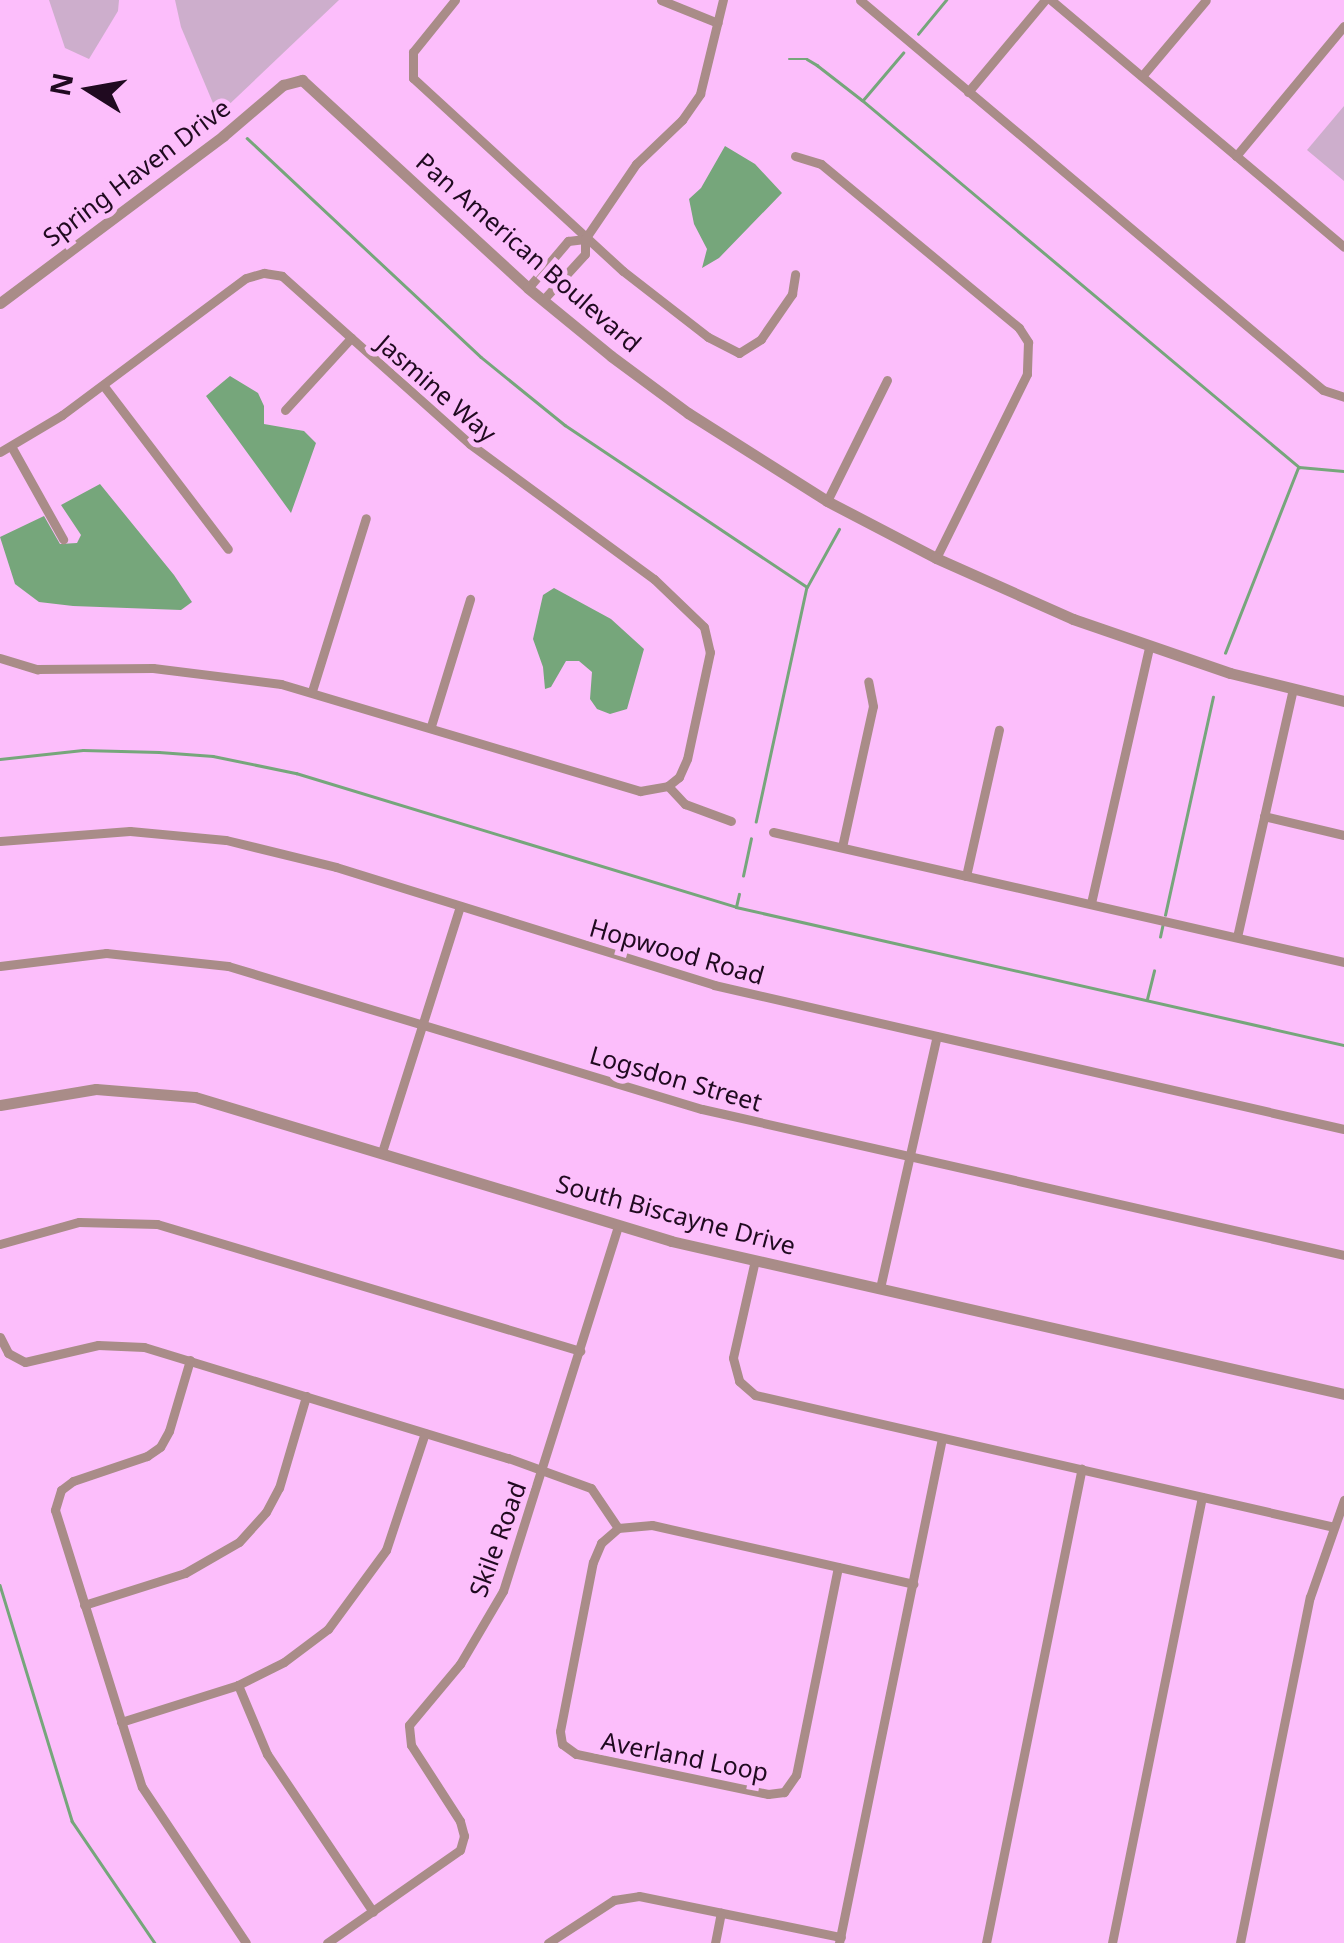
<!DOCTYPE html>
<html>
<head>
<meta charset="utf-8">
<style>
	body { margin:0 }
	#map { position:relative; width:1344px; height:1943px; overflow:hidden; background:#fcbefb; font-family:"Noto Sans",sans-serif }
	div>[style] { position:absolute }
	.green>* { inset:0; background:#cdaecc }
	.water>* { inset:0; background:#76a67b }
	.stream>* { height:2.5px; margin:-1.25px; padding:0 1.25px; transform-origin:1.25px; border-radius:1.25px; background:#76a67b }
	.minor>* { height:9px; margin:-4.5px; padding:0 4.5px; transform-origin:4.5px; border-radius:4.5px; background:#a98c88 }
	.tertiary>* { height:11px; margin:-5.5px; padding:0 5.5px; transform-origin:5.5px; border-radius:5.5px; background:#a98c88 }
	span { translate:-50% -50%; white-space:nowrap; text-align:center; line-height:1.15; -webkit-text-stroke:10px #fcbefb; paint-order:stroke }
	.street-label { font-size:25px; color:#200a20 }
	.north { position:absolute; left:40px; top:40px; width:100px; height:100px; -webkit-text-stroke:8px #fcbefb; paint-order:stroke; rotate:281deg; font-size:28px; font-weight:700; line-height:40px; text-align:center; color:#200a20 }
	.north::after { content:''; display:block; margin:auto; width:35px; height:45px; background:#200a20; clip-path:polygon(50% 0,100% 100%,50% 72%,0 100%) }
</style>
</head>
<body>
<div id="map">
	<div class="green">
		<div style="clip-path:polygon(49px 0,119px 0,118px 11px,89px 59px,65px 48px)"></div>
		<div style="clip-path:polygon(175px 0,339px 0,218px 115px,181px 27px)"></div>
		<div style="clip-path:polygon(1344px 106px,1344px 181px,1307px 150px)"></div>
	</div>
	<div class="water">
		<div style="clip-path:polygon(725px 146px,755px 164px,782px 193px,719px 258px,702px 268px,707px 249px,694px 224px,689px 199px,701px 188px)"></div>
		<div style="clip-path:polygon(230px 376px,258px 393px,264px 406px,264px 424px,304px 431px,316px 443px,291px 513px,206px 396px)"></div>
		<div style="clip-path:polygon(100px 484px,174px 575px,192px 602px,181px 610px,73px 606px,39px 602px,15px 584px,0 537px,44px 516px,60px 544px,77px 543px,81px 535px,61px 505px)"></div>
		<div style="clip-path:polygon(554px 588px,611px 619px,644px 649px,627px 709px,610px 714px,597px 709px,590px 699px,592px 672px,579px 661px,566px 661px,551px 687px,545px 689px,543px 667px,533px 639px,543px 595px)"></div>
	</div>
	<div class="stream">
		<div style="left:918px;top:34px;width:44px;rotate:-50.5deg"></div>
		<div style="left:789px;top:59px;width:18px"></div>
		<div style="left:807px;top:59px;width:12px;rotate:31deg"></div>
		<div style="left:817px;top:65px;width:57px;rotate:37.9deg"></div>
		<div style="left:862px;top:100px;width:571px;rotate:40.02deg"></div>
		<div style="left:1299px;top:467px;width:45px;rotate:5.1deg"></div>
		<div style="left:863px;top:100px;width:62px;rotate:-49.6deg"></div>
		<div style="left:247px;top:138px;width:320px;rotate:43.1deg"></div>
		<div style="left:481px;top:357px;width:108px;rotate:39deg"></div>
		<div style="left:565px;top:425px;width:291px;rotate:33.8deg"></div>
		<div style="left:807px;top:587px;width:240px;rotate:102.2deg"></div>
		<div style="left:807px;top:587px;width:66px;rotate:-61.1deg"></div>
		<div style="left:1225px;top:653px;width:199px;rotate:-68.5deg"></div>
		<div style="left:0;top:759px;width:83px;rotate:-6.2deg"></div>
		<div style="left:83px;top:750px;width:76px;rotate:1.5deg"></div>
		<div style="left:159px;top:752px;width:54px;rotate:4.2deg"></div>
		<div style="left:213px;top:756px;width:85px;rotate:11.6deg"></div>
		<div style="left:296px;top:773px;width:460px;rotate:16.9deg"></div>
		<div style="left:736px;top:907px;width:623px;rotate:12.79deg"></div>
		<div style="left:743px;top:876px;width:38px;rotate:-78deg"></div>
		<div style="left:736px;top:907px;width:13px;rotate:-77deg"></div>
		<div style="left:1165px;top:915px;width:223px;rotate:-77.6deg"></div>
		<div style="left:1160px;top:937px;width:14px;rotate:-78deg"></div>
		<div style="left:1147px;top:999px;width:29px;rotate:-76deg"></div>
		<div style="left:0;top:1585px;width:247px;rotate:73deg"></div>
		<div style="left:72px;top:1821px;width:148px;rotate:55.8deg"></div>
	</div>
	<div class="minor">
		<div style="left:455px;top:0;width:67px;rotate:128.9deg"></div>
		<div style="left:413px;top:52px;width:26px;rotate:90deg"></div>
		<div style="left:413px;top:78px;width:285px;rotate:42.6deg"></div>
		<div style="left:623px;top:271px;width:108px;rotate:37.8deg"></div>
		<div style="left:708px;top:337px;width:35px;rotate:27deg"></div>
		<div style="left:739px;top:353px;width:26px;rotate:-32deg"></div>
		<div style="left:761px;top:339px;width:55px;rotate:-55.4deg"></div>
		<div style="left:792px;top:294px;width:20px;rotate:-81deg"></div>
		<div style="left:661px;top:0;width:61px;rotate:22deg"></div>
		<div style="left:860px;top:0;width:605px;rotate:40.11deg"></div>
		<div style="left:1323px;top:390px;width:22px;rotate:18deg"></div>
		<div style="left:1051px;top:0;width:383px;rotate:40.1deg"></div>
		<div style="left:1142px;top:76px;width:99px;rotate:-49.9deg"></div>
		<div style="left:968px;top:92px;width:120px;rotate:-50.1deg"></div>
		<div style="left:795px;top:156px;width:27px;rotate:17deg"></div>
		<div style="left:821px;top:164px;width:257px;rotate:39.6deg"></div>
		<div style="left:1019px;top:328px;width:17px;rotate:57deg"></div>
		<div style="left:1028px;top:342px;width:32px;rotate:92deg"></div>
		<div style="left:1027px;top:374px;width:205px;rotate:116.3deg"></div>
		<div style="left:1236px;top:156px;width:169px;rotate:-50.3deg"></div>
		<div style="left:528px;top:288px;width:62px;rotate:-49.6deg"></div>
		<div style="left:568px;top:241px;width:17px;rotate:-7deg"></div>
		<div style="left:543px;top:300px;width:62px;rotate:-47.6deg"></div>
		<div style="left:585px;top:254px;width:15px;rotate:-90deg"></div>
		<div style="left:585px;top:239px;width:91px;rotate:-55.8deg"></div>
		<div style="left:636px;top:164px;width:64px;rotate:-43.7deg"></div>
		<div style="left:682px;top:120px;width:32px;rotate:-55deg"></div>
		<div style="left:700px;top:94px;width:97px;rotate:-76.3deg"></div>
		<div style="left:103px;top:385px;width:206px;rotate:52.7deg"></div>
		<div style="left:285px;top:410px;width:98px;rotate:-47.5deg"></div>
		<div style="left:11px;top:446px;width:107px;rotate:60.8deg"></div>
		<div style="left:0;top:452px;width:72px;rotate:-30.8deg"></div>
		<div style="left:62px;top:415px;width:229px;rotate:-36.7deg"></div>
		<div style="left:246px;top:278px;width:19px;rotate:-16deg"></div>
		<div style="left:264px;top:273px;width:18px;rotate:9deg"></div>
		<div style="left:282px;top:276px;width:252px;rotate:41.8deg"></div>
		<div style="left:470px;top:444px;width:228px;rotate:36.3deg"></div>
		<div style="left:654px;top:579px;width:69px;rotate:43.8deg"></div>
		<div style="left:704px;top:627px;width:26px;rotate:77deg"></div>
		<div style="left:710px;top:652px;width:109px;rotate:102.1deg"></div>
		<div style="left:687px;top:759px;width:20px;rotate:114deg"></div>
		<div style="left:679px;top:777px;width:14px;rotate:141deg"></div>
		<div style="left:827px;top:501px;width:135px;rotate:-63.6deg"></div>
		<div style="left:0;top:658px;width:39px;rotate:17deg"></div>
		<div style="left:37px;top:669px;width:116px;rotate:-0.5deg"></div>
		<div style="left:153px;top:668px;width:129px;rotate:7.1deg"></div>
		<div style="left:281px;top:684px;width:375px;rotate:16.6deg"></div>
		<div style="left:640px;top:791px;width:28px;rotate:-10deg"></div>
		<div style="left:668px;top:786px;width:25px;rotate:47deg"></div>
		<div style="left:685px;top:804px;width:49px;rotate:20.3deg"></div>
		<div style="left:312px;top:691px;width:181px;rotate:-72.7deg"></div>
		<div style="left:431px;top:726px;width:133px;rotate:-72.9deg"></div>
		<div style="left:1264px;top:816px;width:82px;rotate:13.4deg"></div>
		<div style="left:773px;top:832px;width:586px;rotate:12.83deg"></div>
		<div style="left:0;top:841px;width:130px;rotate:-4.4deg"></div>
		<div style="left:130px;top:831px;width:96px;rotate:5.4deg"></div>
		<div style="left:226px;top:840px;width:113px;rotate:13.8deg"></div>
		<div style="left:336px;top:867px;width:396px;rotate:17.3deg"></div>
		<div style="left:714px;top:985px;width:646px;rotate:12.88deg"></div>
		<div style="left:842px;top:847px;width:144px;rotate:-77.6deg"></div>
		<div style="left:873px;top:706px;width:25px;rotate:-101deg"></div>
		<div style="left:966px;top:876px;width:150px;rotate:-77.3deg"></div>
		<div style="left:1091px;top:903px;width:262px;rotate:-77.2deg"></div>
		<div style="left:1237px;top:937px;width:254px;rotate:-77.3deg"></div>
		<div style="left:0;top:966px;width:107px;rotate:-7deg"></div>
		<div style="left:106px;top:953px;width:123px;rotate:6.1deg"></div>
		<div style="left:228px;top:966px;width:495px;rotate:16.8deg"></div>
		<div style="left:702px;top:1109px;width:658px;rotate:12.81deg"></div>
		<div style="left:382px;top:1152px;width:258px;rotate:-72.4deg"></div>
		<div style="left:0;top:1244px;width:82px;rotate:-15.6deg"></div>
		<div style="left:79px;top:1222px;width:78px;rotate:1.5deg"></div>
		<div style="left:157px;top:1224px;width:442px;rotate:16.7deg"></div>
		<div style="left:755px;top:1260px;width:100px;rotate:102.7deg"></div>
		<div style="left:733px;top:1358px;width:24px;rotate:75deg"></div>
		<div style="left:739px;top:1381px;width:21px;rotate:41deg"></div>
		<div style="left:755px;top:1395px;width:594px;rotate:12.84deg"></div>
		<div style="left:880px;top:1288px;width:258px;rotate:-77.3deg"></div>
		<div style="left:0;top:1337px;width:18px;rotate:63deg"></div>
		<div style="left:8px;top:1353px;width:19px;rotate:28deg"></div>
		<div style="left:25px;top:1362px;width:75px;rotate:-13.1deg"></div>
		<div style="left:98px;top:1345px;width:46px;rotate:2.5deg"></div>
		<div style="left:144px;top:1347px;width:381px;rotate:17deg"></div>
		<div style="left:508px;top:1458px;width:88px;rotate:19.9deg"></div>
		<div style="left:591px;top:1488px;width:48px;rotate:56deg"></div>
		<div style="left:190px;top:1360px;width:74px;rotate:106.5deg"></div>
		<div style="left:169px;top:1431px;width:18px;rotate:119deg"></div>
		<div style="left:160px;top:1447px;width:16px;rotate:145deg"></div>
		<div style="left:147px;top:1456px;width:78px;rotate:161.3deg"></div>
		<div style="left:73px;top:1481px;width:15px;rotate:143deg"></div>
		<div style="left:61px;top:1490px;width:21px;rotate:107deg"></div>
		<div style="left:55px;top:1510px;width:290px;rotate:72.6deg"></div>
		<div style="left:142px;top:1787px;width:187px;rotate:56.3deg"></div>
		<div style="left:838px;top:1567px;width:212px;rotate:101.4deg"></div>
		<div style="left:796px;top:1775px;width:21px;rotate:125deg"></div>
		<div style="left:784px;top:1792px;width:16px;rotate:173deg"></div>
		<div style="left:768px;top:1794px;width:196px;rotate:-168.2deg"></div>
		<div style="left:576px;top:1754px;width:17px;rotate:-144deg"></div>
		<div style="left:562px;top:1744px;width:13px;rotate:-99deg"></div>
		<div style="left:560px;top:1731px;width:172px;rotate:-79deg"></div>
		<div style="left:593px;top:1562px;width:21px;rotate:-67deg"></div>
		<div style="left:601px;top:1543px;width:23px;rotate:-41deg"></div>
		<div style="left:618px;top:1528px;width:34px;rotate:-5deg"></div>
		<div style="left:652px;top:1525px;width:268px;rotate:12.7deg"></div>
		<div style="left:84px;top:1605px;width:106px;rotate:-17.6deg"></div>
		<div style="left:185px;top:1573px;width:62px;rotate:-29.9deg"></div>
		<div style="left:239px;top:1542px;width:40px;rotate:-48deg"></div>
		<div style="left:266px;top:1512px;width:27px;rotate:-62deg"></div>
		<div style="left:279px;top:1488px;width:96px;rotate:-73.6deg"></div>
		<div style="left:238px;top:1685px;width:75px;rotate:67.2deg"></div>
		<div style="left:267px;top:1754px;width:190px;rotate:56.1deg"></div>
		<div style="left:121px;top:1722px;width:123px;rotate:-17.5deg"></div>
		<div style="left:238px;top:1685px;width:51px;rotate:-26.6deg"></div>
		<div style="left:284px;top:1662px;width:55px;rotate:-36.9deg"></div>
		<div style="left:328px;top:1629px;width:98px;rotate:-53.7deg"></div>
		<div style="left:386px;top:1550px;width:123px;rotate:-71.6deg"></div>
		<div style="left:327px;top:1943px;width:162px;rotate:-35deg"></div>
		<div style="left:460px;top:1850px;width:15px;rotate:-74deg"></div>
		<div style="left:464px;top:1836px;width:16px;rotate:-105deg"></div>
		<div style="left:460px;top:1821px;width:90px;rotate:-122.8deg"></div>
		<div style="left:411px;top:1745px;width:20px;rotate:-96deg"></div>
		<div style="left:409px;top:1725px;width:80px;rotate:-50.1deg"></div>
		<div style="left:460px;top:1664px;width:85px;rotate:-59.5deg"></div>
		<div style="left:503px;top:1591px;width:383px;rotate:-72.5deg"></div>
		<div style="left:548px;top:1943px;width:79px;rotate:-33.1deg"></div>
		<div style="left:614px;top:1900px;width:25px;rotate:-9deg"></div>
		<div style="left:639px;top:1896px;width:206px;rotate:11.5deg"></div>
		<div style="left:715px;top:1943px;width:31px;rotate:-79deg"></div>
		<div style="left:839px;top:1943px;width:515px;rotate:-78.47deg"></div>
		<div style="left:986px;top:1943px;width:484px;rotate:-78.6deg"></div>
		<div style="left:1112px;top:1943px;width:455px;rotate:-78.6deg"></div>
		<div style="left:1240px;top:1943px;width:353px;rotate:-78.6deg"></div>
		<div style="left:1310px;top:1597px;width:103px;rotate:-70.7deg"></div>
	</div>
	<div class="tertiary">
		<div style="left:0;top:303px;width:279px;rotate:-36.8deg"></div>
		<div style="left:223px;top:136px;width:79px;rotate:-40.4deg"></div>
		<div style="left:283px;top:85px;width:20px;rotate:-15deg"></div>
		<div style="left:302px;top:80px;width:307px;rotate:42.6deg"></div>
		<div style="left:528px;top:288px;width:107px;rotate:39.3deg"></div>
		<div style="left:611px;top:356px;width:96px;rotate:36.5deg"></div>
		<div style="left:688px;top:413px;width:165px;rotate:32.3deg"></div>
		<div style="left:827px;top:501px;width:123px;rotate:27.6deg"></div>
		<div style="left:936px;top:558px;width:150px;rotate:24deg"></div>
		<div style="left:1073px;top:619px;width:166px;rotate:19deg"></div>
		<div style="left:1230px;top:673px;width:117px;rotate:13.8deg"></div>
		<div style="left:0;top:1105px;width:97px;rotate:-9.5deg"></div>
		<div style="left:96px;top:1089px;width:99px;rotate:4.6deg"></div>
		<div style="left:195px;top:1097px;width:497px;rotate:16.8deg"></div>
		<div style="left:671px;top:1241px;width:690px;rotate:12.81deg"></div>
	</div>
	<div class="street-label">
		<span style="left:136px;top:172px;rotate:-37deg">Spring Haven Drive</span>
		<span style="left:529px;top:252px;rotate:41deg">Pan American Boulevard</span>
		<span style="left:437px;top:388px;rotate:41deg">Jasmine Way</span>
		<span style="left:677px;top:951px;rotate:16deg">Hopwood Road</span>
		<span style="left:676px;top:1078px;rotate:16deg">Logsdon Street</span>
		<span style="left:676px;top:1214px;rotate:15deg">South Biscayne Drive</span>
		<span style="left:497px;top:1539px;rotate:-70deg">Skile Road</span>
		<span style="left:685px;top:1756px;rotate:11deg">Averland Loop</span>
	</div>
	<div class="north">N</div>
</div>
</body>
</html>
